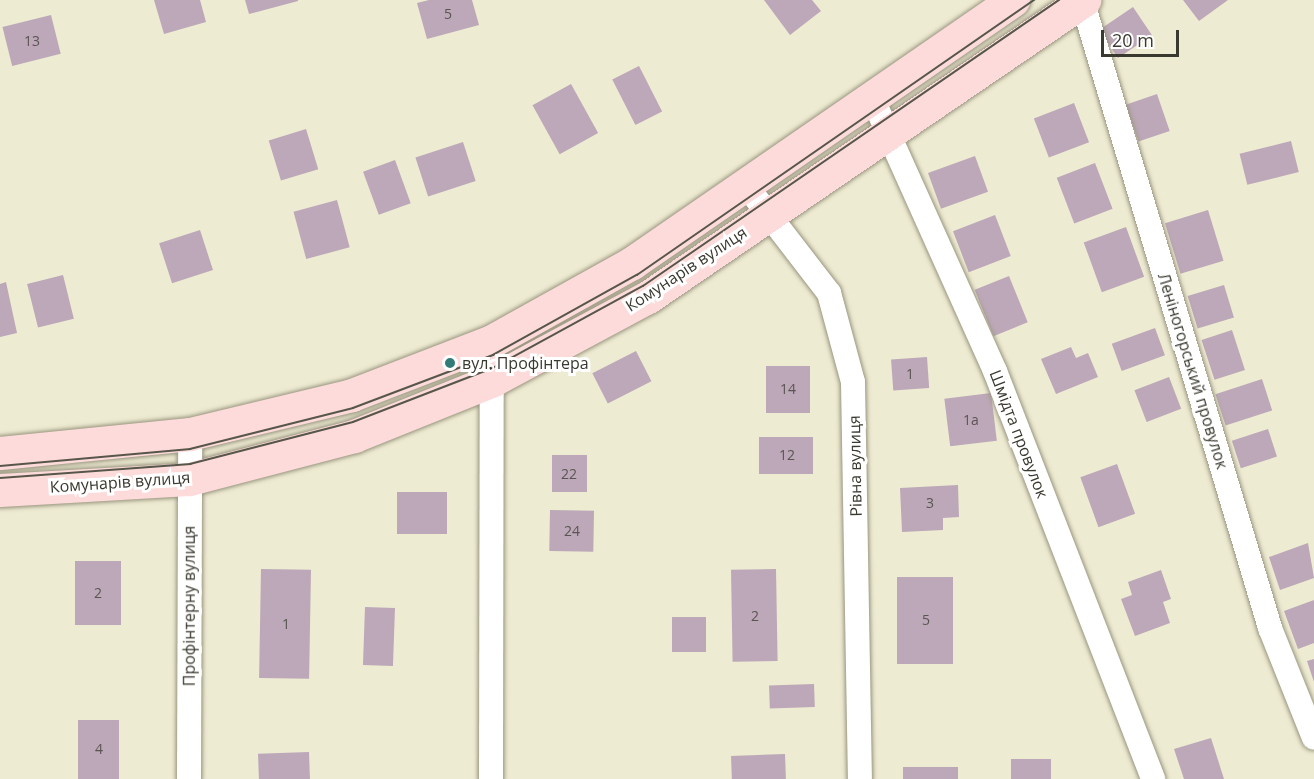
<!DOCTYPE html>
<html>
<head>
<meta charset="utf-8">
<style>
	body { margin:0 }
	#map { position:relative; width:1314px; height:779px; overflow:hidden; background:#eeebd3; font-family:"Open Sans",sans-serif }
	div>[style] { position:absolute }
	.building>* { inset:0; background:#bca8b8; transform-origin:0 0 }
	.roads { filter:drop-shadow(0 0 2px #99957f) drop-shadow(0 0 2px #99957f) }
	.street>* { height:24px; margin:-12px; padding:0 12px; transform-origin:12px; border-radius:12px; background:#fff }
	.secondary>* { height:33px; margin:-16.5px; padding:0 16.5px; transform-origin:16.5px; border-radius:16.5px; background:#fddbda }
	.tram>* { height:1.5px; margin:-0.75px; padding:0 0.75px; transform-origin:0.75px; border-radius:0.75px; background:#57564a }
	.dots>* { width:16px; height:16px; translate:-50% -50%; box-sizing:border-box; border:3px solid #fff; border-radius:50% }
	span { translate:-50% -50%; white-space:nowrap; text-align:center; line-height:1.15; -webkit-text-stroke:6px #fff; paint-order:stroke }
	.number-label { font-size:14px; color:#5a5552 }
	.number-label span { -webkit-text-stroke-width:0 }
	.street-label { font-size:16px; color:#3a3930 }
	.poi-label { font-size:16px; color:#3a3930 }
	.left { translate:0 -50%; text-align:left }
	.scale { position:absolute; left:1101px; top:30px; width:78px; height:27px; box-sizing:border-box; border:3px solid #3a3930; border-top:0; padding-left:8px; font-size:18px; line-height:21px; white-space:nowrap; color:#3a3930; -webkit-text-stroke:4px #fff; paint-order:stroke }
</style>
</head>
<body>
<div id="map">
	<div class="building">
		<div style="clip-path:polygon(154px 0,200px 0,206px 22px,164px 34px)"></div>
		<div style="clip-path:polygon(245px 0,298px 0,298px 1px,249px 14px)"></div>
		<div style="clip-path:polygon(429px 0,472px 0,479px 25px,427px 39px,417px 3px)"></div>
		<div style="clip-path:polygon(764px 0,812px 0,821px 11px,790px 35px)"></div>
		<div style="clip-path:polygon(1183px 0,1228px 0,1199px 21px)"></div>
		<div style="left:1133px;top:7px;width:34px;height:41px;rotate:56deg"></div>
		<div style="left:51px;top:15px;width:40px;height:50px;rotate:76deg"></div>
		<div style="left:639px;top:66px;width:51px;height:30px;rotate:63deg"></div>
		<div style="left:571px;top:84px;width:56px;height:44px;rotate:61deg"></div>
		<div style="left:1157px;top:94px;width:39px;height:33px;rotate:71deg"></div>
		<div style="left:1074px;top:103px;width:42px;height:43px;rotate:69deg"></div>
		<div style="left:306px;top:129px;width:42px;height:39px;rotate:73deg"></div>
		<div style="left:1291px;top:141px;width:32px;height:53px;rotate:76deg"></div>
		<div style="left:463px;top:142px;width:41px;height:50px;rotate:72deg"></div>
		<div style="left:975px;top:156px;width:38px;height:50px;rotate:70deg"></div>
		<div style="left:395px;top:160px;width:46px;height:34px;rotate:70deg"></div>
		<div style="left:1095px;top:163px;width:49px;height:41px;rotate:69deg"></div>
		<div style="left:337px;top:200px;width:49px;height:45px;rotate:75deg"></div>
		<div style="left:1208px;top:210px;width:53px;height:45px;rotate:73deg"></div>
		<div style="left:995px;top:215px;width:44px;height:45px;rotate:69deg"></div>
		<div style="left:1126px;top:227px;width:53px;height:45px;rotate:70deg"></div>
		<div style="left:200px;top:230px;width:42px;height:43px;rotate:72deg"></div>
		<div style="left:63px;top:275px;width:45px;height:37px;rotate:76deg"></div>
		<div style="left:1009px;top:276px;width:50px;height:37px;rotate:68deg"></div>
		<div style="clip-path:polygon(6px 282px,17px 333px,0 337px,0 284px)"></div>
		<div style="left:1224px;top:285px;width:34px;height:38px;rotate:73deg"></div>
		<div style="left:1155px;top:328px;width:29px;height:46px;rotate:70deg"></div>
		<div style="left:1232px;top:330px;width:42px;height:32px;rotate:72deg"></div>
		<div style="clip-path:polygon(1071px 347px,1076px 358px,1088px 353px,1098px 377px,1056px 394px,1041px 359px)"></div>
		<div style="left:636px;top:351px;width:34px;height:49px;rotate:63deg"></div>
		<div style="left:927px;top:357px;width:31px;height:36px;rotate:86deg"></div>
		<div style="left:766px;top:366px;width:44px;height:47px"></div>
		<div style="left:1169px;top:377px;width:34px;height:37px;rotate:69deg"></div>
		<div style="left:1262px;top:379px;width:33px;height:49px;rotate:72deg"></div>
		<div style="left:991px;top:393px;width:48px;height:47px;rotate:83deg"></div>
		<div style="left:1268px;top:429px;width:29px;height:38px;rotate:72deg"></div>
		<div style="left:759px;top:437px;width:54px;height:37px"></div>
		<div style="left:552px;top:455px;width:35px;height:37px"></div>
		<div style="left:1117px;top:464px;width:53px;height:39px;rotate:70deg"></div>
		<div style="clip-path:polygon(958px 485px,959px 517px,943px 518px,943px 530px,902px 532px,900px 488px)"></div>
		<div style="left:397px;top:492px;width:50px;height:42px"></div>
		<div style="left:550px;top:510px;width:44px;height:41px;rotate:1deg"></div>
		<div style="clip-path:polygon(1308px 543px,1314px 578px,1280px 590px,1269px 557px)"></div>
		<div style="left:121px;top:561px;width:64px;height:46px;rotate:90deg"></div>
		<div style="left:261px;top:569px;width:50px;height:109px;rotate:1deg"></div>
		<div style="left:776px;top:569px;width:92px;height:45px;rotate:89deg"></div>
		<div style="clip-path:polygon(1161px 570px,1171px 599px,1163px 602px,1170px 623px,1135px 636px,1121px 599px,1132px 595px,1128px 582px)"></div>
		<div style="left:897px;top:577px;width:56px;height:87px"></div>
		<div style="clip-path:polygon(1314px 600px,1314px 643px,1298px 649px,1284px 611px)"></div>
		<div style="left:365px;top:607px;width:30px;height:58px;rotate:2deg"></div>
		<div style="left:672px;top:617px;width:34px;height:35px"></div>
		<div style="clip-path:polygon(1314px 659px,1314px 682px,1307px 661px)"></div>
		<div style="left:814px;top:684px;width:23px;height:45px;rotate:88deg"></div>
		<div style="left:78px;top:720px;width:41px;height:59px"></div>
		<div style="clip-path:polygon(1211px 738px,1224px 779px,1184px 779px,1174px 749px)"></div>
		<div style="left:309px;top:752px;width:27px;height:51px;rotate:88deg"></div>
		<div style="left:785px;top:754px;width:25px;height:54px;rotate:88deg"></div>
		<div style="left:1051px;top:759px;width:20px;height:40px;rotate:90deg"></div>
		<div style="left:958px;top:767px;width:12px;height:55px;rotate:90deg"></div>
	</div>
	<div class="roads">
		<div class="street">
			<div style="left:1082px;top:0;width:656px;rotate:73.33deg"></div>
			<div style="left:1270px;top:628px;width:118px;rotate:68.2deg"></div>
			<div style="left:871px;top:95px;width:303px;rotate:65.8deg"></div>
			<div style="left:995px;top:371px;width:438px;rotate:68.8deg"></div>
			<div style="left:745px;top:184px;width:138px;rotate:52.4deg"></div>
			<div style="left:829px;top:293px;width:92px;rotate:74.9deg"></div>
			<div style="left:853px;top:382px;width:397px;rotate:89deg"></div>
			<div style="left:189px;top:779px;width:345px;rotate:-89.8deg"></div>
			<div style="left:491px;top:779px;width:438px;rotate:-89.9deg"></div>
		</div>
		<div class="secondary">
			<div style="left:0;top:453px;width:191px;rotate:-5.7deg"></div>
			<div style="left:190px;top:434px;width:167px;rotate:-13.5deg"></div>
			<div style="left:352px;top:395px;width:150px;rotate:-21.1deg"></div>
			<div style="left:492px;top:341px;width:160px;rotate:-29.1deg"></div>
			<div style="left:632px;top:263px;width:463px;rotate:-34.6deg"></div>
			<div style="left:0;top:490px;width:189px;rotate:-3.3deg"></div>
			<div style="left:189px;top:479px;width:171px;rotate:-14.6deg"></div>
			<div style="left:354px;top:436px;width:150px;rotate:-21.9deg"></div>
			<div style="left:493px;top:380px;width:176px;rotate:-28.2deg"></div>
			<div style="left:648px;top:297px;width:528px;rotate:-34.26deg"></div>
		</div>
	</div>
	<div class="tram">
		<div style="left:0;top:466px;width:191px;rotate:-5.1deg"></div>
		<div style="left:190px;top:449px;width:168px;rotate:-14.1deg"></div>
		<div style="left:353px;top:408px;width:150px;rotate:-20.7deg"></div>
		<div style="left:493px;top:355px;width:165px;rotate:-29.1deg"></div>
		<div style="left:637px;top:275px;width:483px;rotate:-34.7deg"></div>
		<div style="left:0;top:478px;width:191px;rotate:-4.2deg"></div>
		<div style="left:190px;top:464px;width:168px;rotate:-14.4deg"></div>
		<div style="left:353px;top:422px;width:150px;rotate:-21.1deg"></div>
		<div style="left:493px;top:368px;width:171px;rotate:-28.7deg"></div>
		<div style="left:643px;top:286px;width:505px;rotate:-34.51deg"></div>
	</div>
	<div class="dots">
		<div style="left:450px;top:363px;background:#337b78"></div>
	</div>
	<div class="number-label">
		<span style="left:448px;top:14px">5</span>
		<span style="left:32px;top:41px">13</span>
		<span style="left:910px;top:374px">1</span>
		<span style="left:788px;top:389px">14</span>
		<span style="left:971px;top:420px">1а</span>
		<span style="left:787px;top:455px">12</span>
		<span style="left:569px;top:474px">22</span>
		<span style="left:930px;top:503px">3</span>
		<span style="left:572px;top:531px">24</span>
		<span style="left:98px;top:593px">2</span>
		<span style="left:755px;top:616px">2</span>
		<span style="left:926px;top:620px">5</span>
		<span style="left:286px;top:624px">1</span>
		<span style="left:99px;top:749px">4</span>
	</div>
	<div class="street-label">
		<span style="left:686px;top:269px;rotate:-33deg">Комунарів вулиця</span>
		<span style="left:1193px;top:371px;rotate:73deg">Леніногорський провулок</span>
		<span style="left:1019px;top:434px;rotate:69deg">Шмідта провулок</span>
		<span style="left:855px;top:466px;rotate:-91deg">Рівна вулиця</span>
		<span style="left:120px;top:482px;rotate:-4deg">Комунарів вулиця</span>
		<span style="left:189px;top:606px;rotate:-90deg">Профінтерну вулиця</span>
	</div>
	<div class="poi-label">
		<span class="left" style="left:462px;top:363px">вул. Профінтера</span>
	</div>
	<div class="scale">20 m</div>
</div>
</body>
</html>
